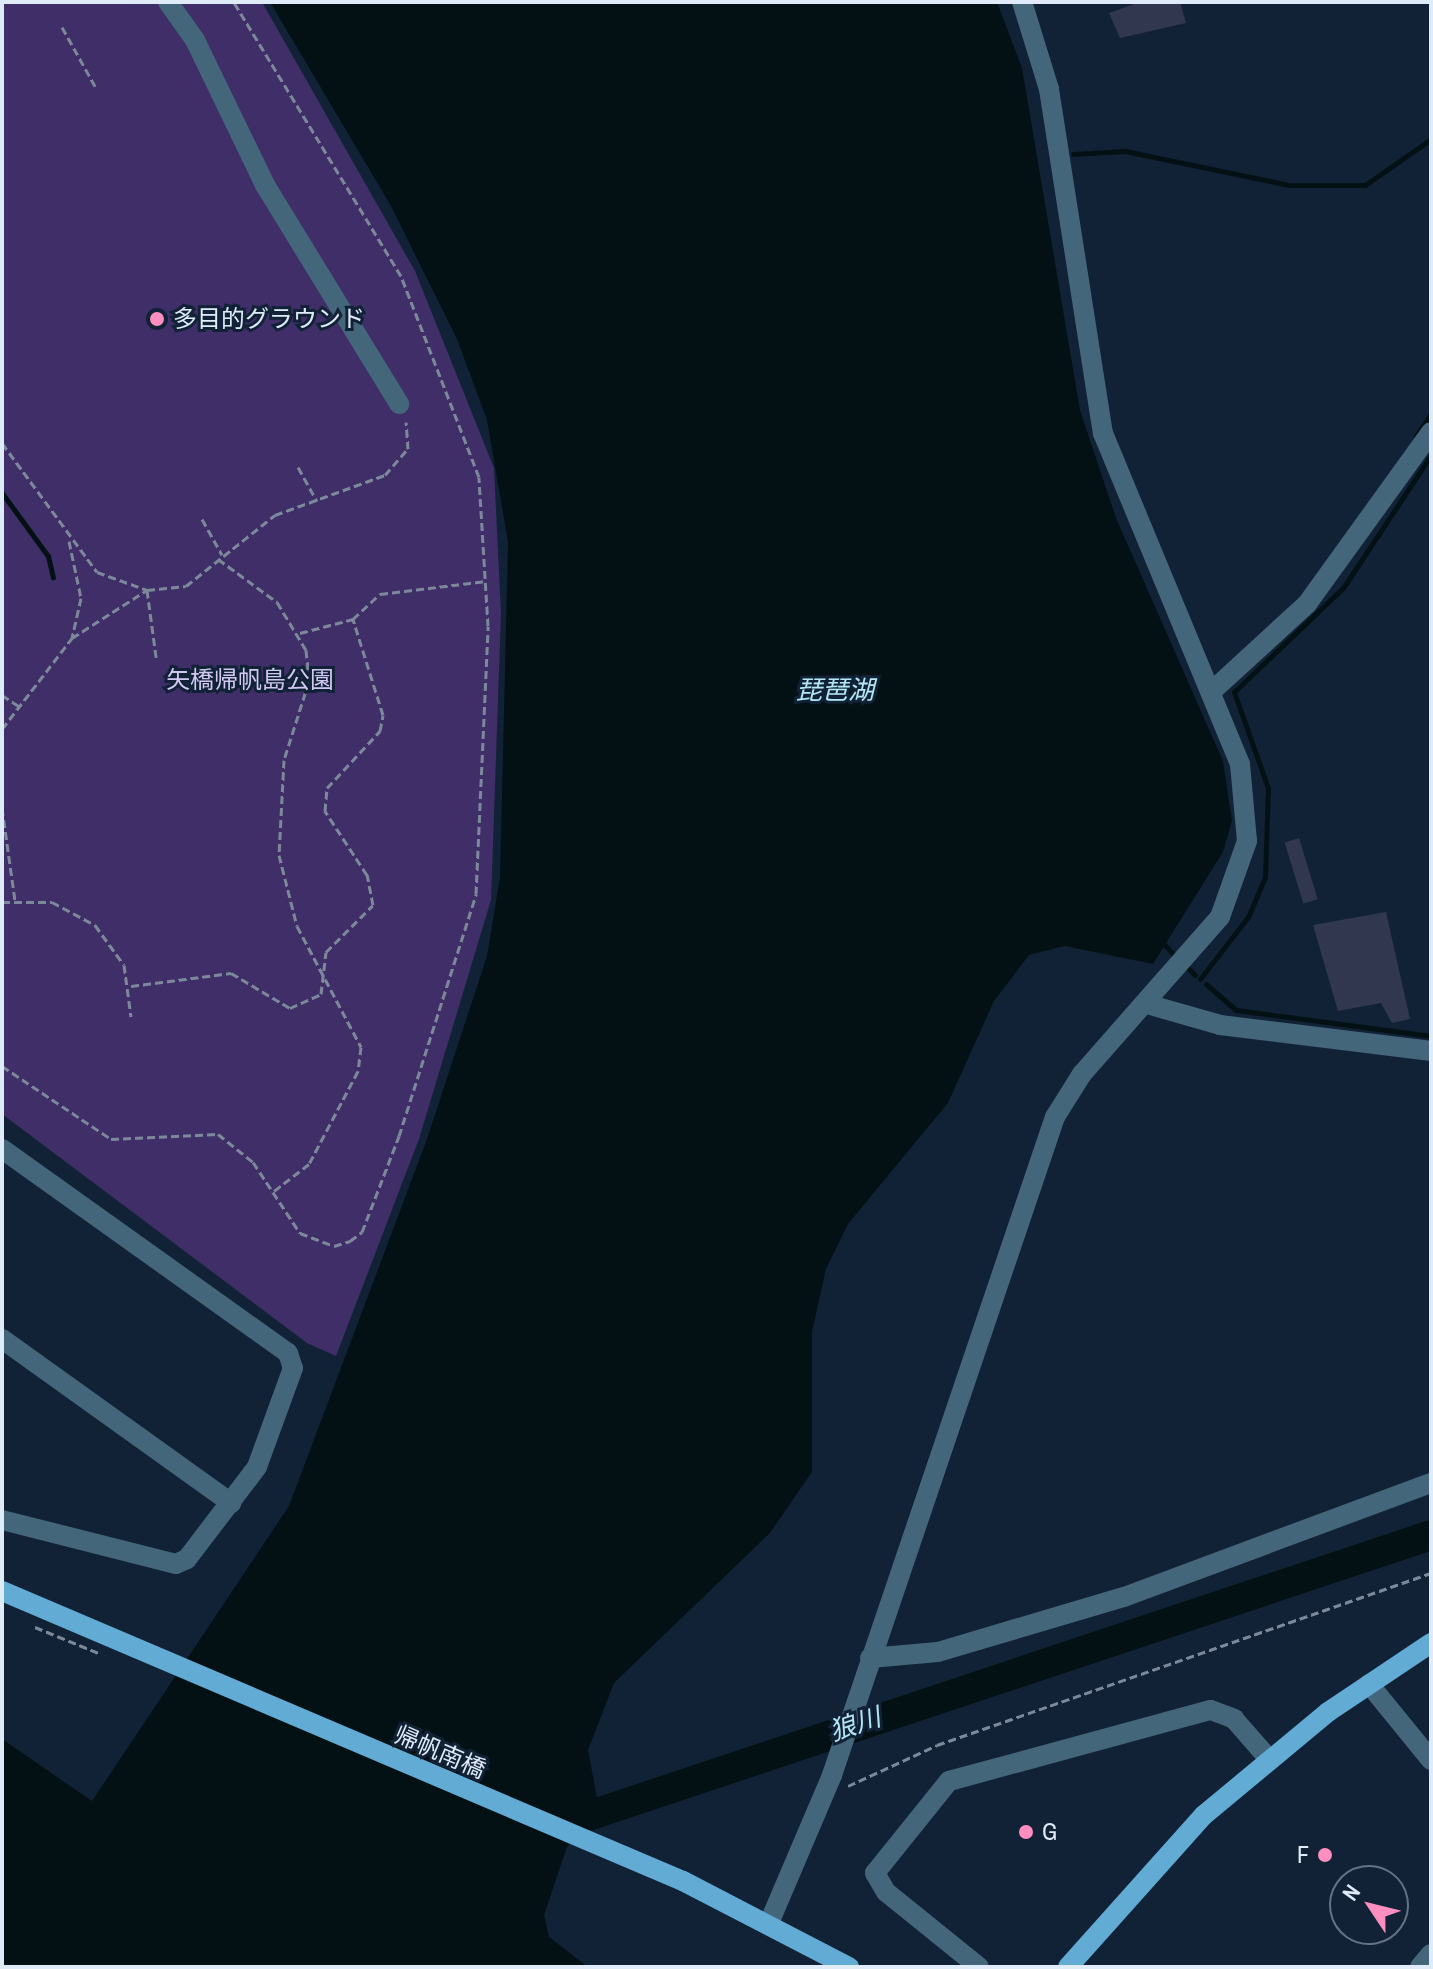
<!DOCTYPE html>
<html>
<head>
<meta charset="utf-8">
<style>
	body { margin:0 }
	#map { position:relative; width:1433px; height:1969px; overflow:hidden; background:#122236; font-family:"Archivo Narrow","Noto Sans JP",sans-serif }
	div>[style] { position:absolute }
	.green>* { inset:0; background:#3f2e67 }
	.water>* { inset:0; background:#031115 }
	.stream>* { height:5px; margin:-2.5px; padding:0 2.5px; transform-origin:2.5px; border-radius:2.5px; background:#031115 }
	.river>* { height:30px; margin:-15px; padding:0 15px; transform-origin:15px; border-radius:15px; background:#031115 }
	.building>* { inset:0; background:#323750; transform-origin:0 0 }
	.path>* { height:3px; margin-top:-1.5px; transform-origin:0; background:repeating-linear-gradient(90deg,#7c899a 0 8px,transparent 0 12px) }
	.minor>* { height:20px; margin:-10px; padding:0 10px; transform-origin:10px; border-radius:10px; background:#44667a }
	.major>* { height:20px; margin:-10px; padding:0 10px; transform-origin:10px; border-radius:10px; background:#62abd5 }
	.dots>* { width:22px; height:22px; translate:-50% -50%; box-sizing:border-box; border:4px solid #122236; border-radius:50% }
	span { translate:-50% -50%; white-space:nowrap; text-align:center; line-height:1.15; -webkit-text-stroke:6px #122236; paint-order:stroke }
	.poi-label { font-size:24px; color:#e0ebf9 }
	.left { translate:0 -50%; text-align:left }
	.right { translate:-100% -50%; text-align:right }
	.park-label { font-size:24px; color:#d0c8f1 }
	.street-label { font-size:24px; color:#e0ebf9 }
	.water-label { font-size:26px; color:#b3e7f5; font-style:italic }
	.frame { position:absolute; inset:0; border:4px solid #e0ebf9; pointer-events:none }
	.north { position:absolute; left:1329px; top:1865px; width:80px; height:80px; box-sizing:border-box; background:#122236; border:2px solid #647284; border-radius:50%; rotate:305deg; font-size:22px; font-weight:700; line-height:32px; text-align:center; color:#e0ebf9 }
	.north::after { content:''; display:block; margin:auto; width:28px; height:36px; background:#fd8ebf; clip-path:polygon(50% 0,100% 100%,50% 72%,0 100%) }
</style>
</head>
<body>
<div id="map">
	<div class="green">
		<div style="clip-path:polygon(2px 2px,262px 2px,415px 271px,494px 468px,501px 614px,491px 900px,419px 1139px,336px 1356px,307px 1343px,2px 1114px)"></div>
	</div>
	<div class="water">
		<div style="clip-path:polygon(270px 2px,997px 2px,1022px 68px,1080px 410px,1116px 518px,1223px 761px,1232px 821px,1223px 852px,1153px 964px,1065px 946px,1029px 955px,994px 1001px,948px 1103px,848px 1224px,826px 1269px,812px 1332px,812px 1472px,770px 1533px,614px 1683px,588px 1750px,599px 1808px,567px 1847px,544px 1915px,549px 1937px,588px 1967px,2px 1967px,2px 1739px,92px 1801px,289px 1506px,427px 1139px,487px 956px,500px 877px,508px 542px,487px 420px,457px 339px,391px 206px)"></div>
	</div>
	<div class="stream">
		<div style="left:1073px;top:154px;width:52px;rotate:-3.3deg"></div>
		<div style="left:1125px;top:151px;width:167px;rotate:11.7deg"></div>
		<div style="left:1289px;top:185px;width:76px"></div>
		<div style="left:1365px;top:185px;width:80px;rotate:-34.9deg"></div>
		<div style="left:1416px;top:436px;width:27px;rotate:-56deg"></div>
		<div style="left:2px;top:493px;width:78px;rotate:53.9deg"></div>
		<div style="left:48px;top:556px;width:22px;rotate:77deg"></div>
		<div style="left:1162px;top:942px;width:22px;rotate:47deg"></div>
		<div style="left:1185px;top:965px;width:14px;rotate:45deg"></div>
		<div style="left:1200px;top:979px;width:78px;rotate:-52.3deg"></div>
		<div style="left:1248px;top:917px;width:43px;rotate:-67deg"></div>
		<div style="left:1265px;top:877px;width:89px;rotate:-88.1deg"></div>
		<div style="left:1268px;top:788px;width:102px;rotate:-109.5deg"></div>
		<div style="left:1234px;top:692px;width:151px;rotate:-43.7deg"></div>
		<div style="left:1343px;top:588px;width:159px;rotate:-56.5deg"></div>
		<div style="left:1206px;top:984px;width:40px;rotate:41deg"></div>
		<div style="left:1236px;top:1010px;width:197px;rotate:7.6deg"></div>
	</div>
	<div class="river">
		<div style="left:564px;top:1824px;width:914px;rotate:-18.43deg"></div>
	</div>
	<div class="building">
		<div style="clip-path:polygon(1140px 2px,1180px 2px,1186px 23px,1120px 38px,1109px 13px)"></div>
		<div style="left:1299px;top:838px;width:64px;height:15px;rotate:73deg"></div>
		<div style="clip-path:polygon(1386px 912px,1410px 1019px,1392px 1023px,1381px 1003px,1338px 1011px,1313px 925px)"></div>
	</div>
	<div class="path">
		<div style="left:62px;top:27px;width:68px;rotate:60.8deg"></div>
		<div style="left:2px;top:443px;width:160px;rotate:53.6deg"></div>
		<div style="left:97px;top:572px;width:53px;rotate:19.8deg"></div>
		<div style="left:147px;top:590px;width:39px;rotate:-6deg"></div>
		<div style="left:186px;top:586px;width:114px;rotate:-38.6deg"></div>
		<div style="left:275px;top:515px;width:117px;rotate:-20deg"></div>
		<div style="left:385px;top:475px;width:35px;rotate:-49deg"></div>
		<div style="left:408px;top:449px;width:27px;rotate:-94deg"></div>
		<div style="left:298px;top:467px;width:39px;rotate:61deg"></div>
		<div style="left:202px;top:519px;width:41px;rotate:60.9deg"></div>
		<div style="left:69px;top:541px;width:58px;rotate:78.1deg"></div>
		<div style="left:81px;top:598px;width:41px;rotate:102.7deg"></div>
		<div style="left:218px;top:559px;width:73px;rotate:36.1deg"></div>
		<div style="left:277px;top:602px;width:56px;rotate:58.9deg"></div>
		<div style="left:306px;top:650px;width:31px;rotate:84deg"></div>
		<div style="left:309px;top:681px;width:83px;rotate:107.6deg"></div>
		<div style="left:284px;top:760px;width:95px;rotate:93deg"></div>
		<div style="left:279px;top:855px;width:73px;rotate:75.8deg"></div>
		<div style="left:297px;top:926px;width:137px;rotate:62.1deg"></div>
		<div style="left:361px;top:1047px;width:24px;rotate:97deg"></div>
		<div style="left:358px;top:1071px;width:105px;rotate:117.8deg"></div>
		<div style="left:309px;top:1164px;width:44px;rotate:142.4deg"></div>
		<div style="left:147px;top:590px;width:68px;rotate:82.3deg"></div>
		<div style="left:300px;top:633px;width:55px;rotate:-14.8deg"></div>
		<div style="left:353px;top:619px;width:37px;rotate:-43deg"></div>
		<div style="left:380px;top:594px;width:107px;rotate:-7deg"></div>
		<div style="left:2px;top:695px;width:23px;rotate:34deg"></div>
		<div style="left:2px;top:729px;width:115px;rotate:-52.4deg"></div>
		<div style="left:72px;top:638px;width:89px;rotate:-32.6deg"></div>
		<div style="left:2px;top:808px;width:94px;rotate:82deg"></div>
		<div style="left:2px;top:902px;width:50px"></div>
		<div style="left:52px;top:902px;width:49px;rotate:28.1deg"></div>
		<div style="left:95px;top:925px;width:49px;rotate:54.1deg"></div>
		<div style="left:124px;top:965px;width:52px;rotate:82.3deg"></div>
		<div style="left:131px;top:986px;width:101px;rotate:-7.4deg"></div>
		<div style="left:231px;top:973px;width:69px;rotate:30.7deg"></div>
		<div style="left:290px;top:1008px;width:34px;rotate:-24deg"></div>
		<div style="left:321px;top:994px;width:42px;rotate:-83.2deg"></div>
		<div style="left:326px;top:952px;width:66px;rotate:-45deg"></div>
		<div style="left:373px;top:905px;width:31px;rotate:-101deg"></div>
		<div style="left:367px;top:875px;width:77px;rotate:-123.3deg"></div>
		<div style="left:325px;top:811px;width:23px;rotate:-85deg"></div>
		<div style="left:327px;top:788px;width:78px;rotate:-47.1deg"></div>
		<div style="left:380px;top:731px;width:16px;rotate:-79deg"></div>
		<div style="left:383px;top:715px;width:101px;rotate:-107.4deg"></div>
		<div style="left:2px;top:1066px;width:131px;rotate:33.8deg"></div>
		<div style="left:111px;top:1139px;width:107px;rotate:-2.7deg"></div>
		<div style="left:218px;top:1134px;width:45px;rotate:38.7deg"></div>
		<div style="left:253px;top:1162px;width:85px;rotate:56.5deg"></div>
		<div style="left:300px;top:1233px;width:36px;rotate:21deg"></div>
		<div style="left:334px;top:1246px;width:17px;rotate:-17deg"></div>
		<div style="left:350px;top:1241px;width:15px;rotate:-37deg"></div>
		<div style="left:362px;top:1232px;width:103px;rotate:-68.9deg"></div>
		<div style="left:399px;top:1136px;width:254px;rotate:-72.3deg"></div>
		<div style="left:476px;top:894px;width:268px;rotate:-87.4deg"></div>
		<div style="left:488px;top:626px;width:149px;rotate:-93.5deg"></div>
		<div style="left:479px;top:477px;width:216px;rotate:-111.2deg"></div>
		<div style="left:401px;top:276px;width:321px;rotate:-121.4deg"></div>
		<div style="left:35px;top:1627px;width:71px;rotate:22.2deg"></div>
		<div style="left:848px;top:1786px;width:98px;rotate:-24.7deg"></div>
		<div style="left:937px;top:1745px;width:523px;rotate:-19.2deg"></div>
	</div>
	<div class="minor">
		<div style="left:168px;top:2px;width:47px;rotate:54.6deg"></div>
		<div style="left:195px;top:40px;width:161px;rotate:64.2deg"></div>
		<div style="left:265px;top:185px;width:257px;rotate:58.5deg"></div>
		<div style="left:1211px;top:692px;width:130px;rotate:-42.5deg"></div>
		<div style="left:1307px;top:604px;width:212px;rotate:-54.2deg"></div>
		<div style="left:1147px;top:1004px;width:76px;rotate:16deg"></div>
		<div style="left:1220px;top:1025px;width:213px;rotate:7deg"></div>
		<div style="left:2px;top:1149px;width:351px;rotate:35.5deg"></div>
		<div style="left:288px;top:1353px;width:16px;rotate:72deg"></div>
		<div style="left:293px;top:1368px;width:105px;rotate:110deg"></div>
		<div style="left:257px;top:1467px;width:116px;rotate:127.3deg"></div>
		<div style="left:187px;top:1559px;width:12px;rotate:156deg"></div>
		<div style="left:176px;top:1564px;width:179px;rotate:-165.8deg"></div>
		<div style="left:2px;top:1339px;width:282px;rotate:35.6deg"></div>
		<div style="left:870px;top:1658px;width:68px;rotate:-5deg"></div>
		<div style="left:938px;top:1652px;width:194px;rotate:-16.5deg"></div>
		<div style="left:1124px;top:1597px;width:327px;rotate:-20.4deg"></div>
		<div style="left:1369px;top:1684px;width:98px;rotate:50.8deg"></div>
		<div style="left:769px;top:1923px;width:161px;rotate:-66.9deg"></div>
		<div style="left:832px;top:1775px;width:695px;rotate:-71.28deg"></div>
		<div style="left:1055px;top:1117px;width:51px;rotate:-57.9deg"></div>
		<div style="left:1082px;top:1074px;width:209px;rotate:-48.7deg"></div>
		<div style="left:1220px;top:917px;width:81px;rotate:-70.4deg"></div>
		<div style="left:1247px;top:841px;width:77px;rotate:-95.2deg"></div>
		<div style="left:1240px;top:764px;width:357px;rotate:-112.5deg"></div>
		<div style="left:1103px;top:434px;width:349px;rotate:-98.9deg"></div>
		<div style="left:1049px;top:89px;width:91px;rotate:-107.2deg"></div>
		<div style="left:979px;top:1967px;width:119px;rotate:-141.1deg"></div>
		<div style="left:886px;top:1892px;width:22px;rotate:-120deg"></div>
		<div style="left:875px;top:1873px;width:118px;rotate:-51.2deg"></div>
		<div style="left:949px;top:1781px;width:271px;rotate:-15.2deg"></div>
		<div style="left:1211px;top:1710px;width:25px;rotate:21deg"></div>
		<div style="left:1234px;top:1719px;width:53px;rotate:48.8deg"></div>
		<div style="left:1420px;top:1967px;width:17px;rotate:-50deg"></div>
	</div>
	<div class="major">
		<div style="left:2px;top:1591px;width:740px;rotate:23.07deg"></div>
		<div style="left:683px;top:1881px;width:187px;rotate:27.4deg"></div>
		<div style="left:1068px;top:1967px;width:204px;rotate:-48.2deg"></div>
		<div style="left:1204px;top:1815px;width:161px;rotate:-39.7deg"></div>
		<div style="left:1328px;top:1712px;width:124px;rotate:-33.8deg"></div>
	</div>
	<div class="dots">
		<div style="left:157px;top:319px;background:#fd8ebf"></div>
		<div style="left:1026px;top:1832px;background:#fd8ebf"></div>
		<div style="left:1325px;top:1855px;background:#fd8ebf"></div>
	</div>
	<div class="poi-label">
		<span class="left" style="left:173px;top:319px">多目的グラウンド</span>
		<span class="left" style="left:1042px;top:1832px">G</span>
		<span class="right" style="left:1309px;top:1855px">F</span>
	</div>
	<div class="park-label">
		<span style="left:250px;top:680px">矢橋帰帆島公園</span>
	</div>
	<div class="street-label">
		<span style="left:440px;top:1752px;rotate:23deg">帰帆南橋</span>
	</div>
	<div class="water-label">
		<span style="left:835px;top:690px">琵琶湖</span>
		<span style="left:855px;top:1724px;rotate:-18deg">狼川</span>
	</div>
	<div class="frame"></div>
	<div class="north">N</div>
</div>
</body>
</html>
